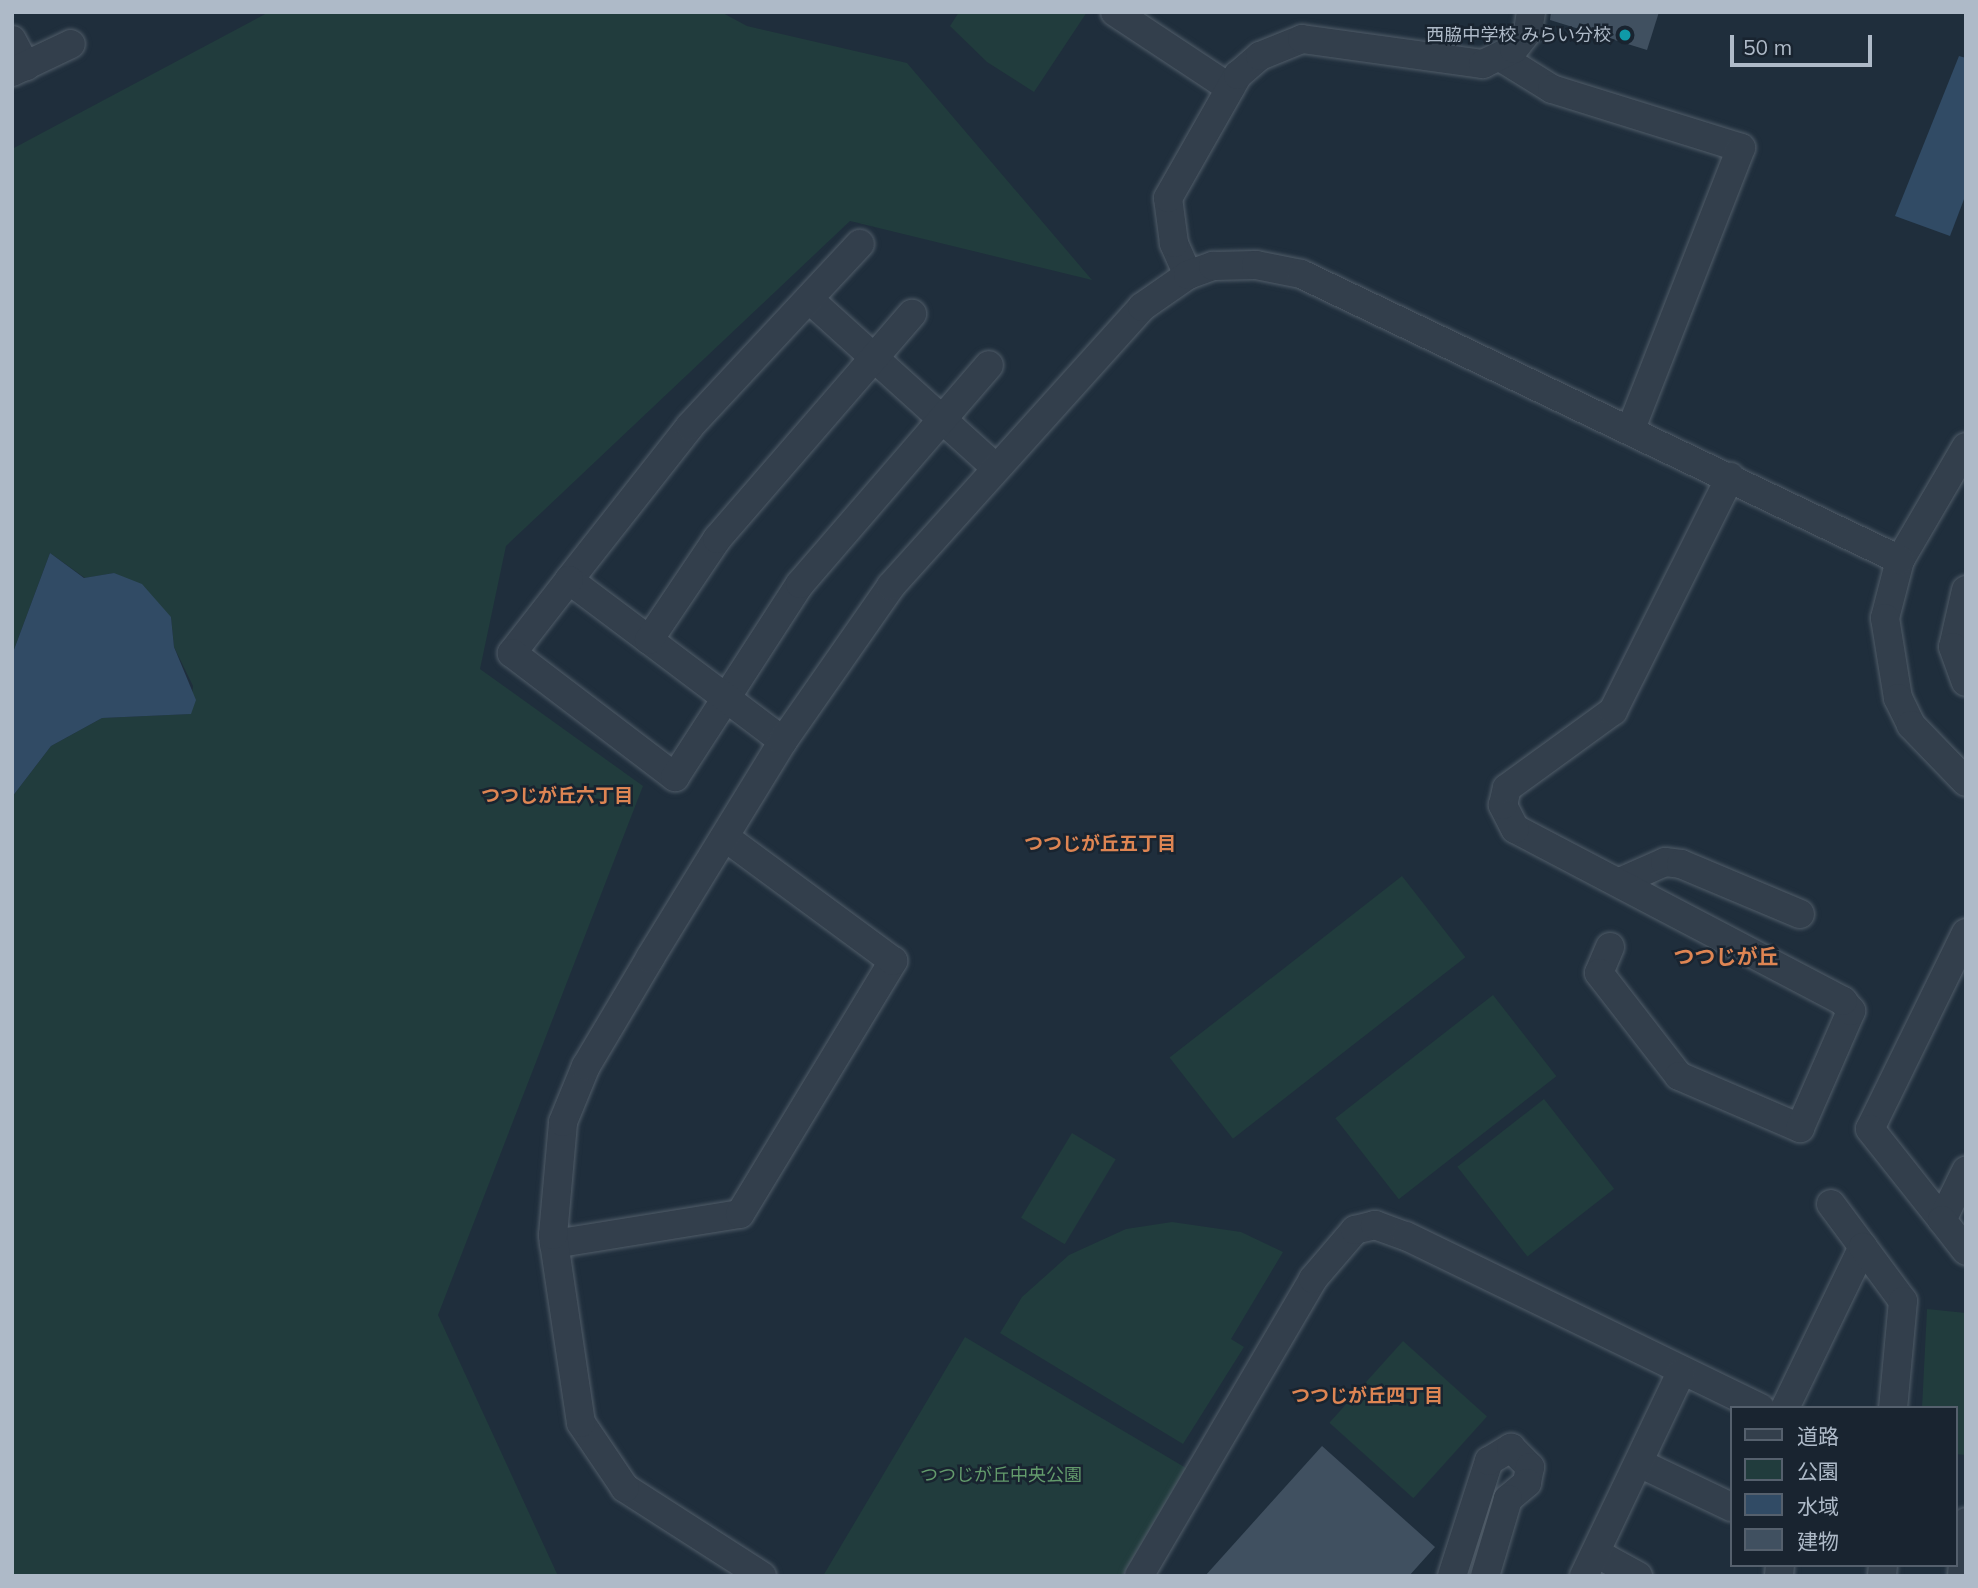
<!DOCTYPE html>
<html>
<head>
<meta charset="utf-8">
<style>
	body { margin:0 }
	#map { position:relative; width:1978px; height:1588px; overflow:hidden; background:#1f2e3c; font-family:Mulish,"Noto Sans JP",sans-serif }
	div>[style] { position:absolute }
	.green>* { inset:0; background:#213c3d; transform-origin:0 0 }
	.water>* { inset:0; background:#314b65 }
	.building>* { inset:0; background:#405060 }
	.roads { filter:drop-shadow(0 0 2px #515d69) drop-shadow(0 0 2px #515d69) }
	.minor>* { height:28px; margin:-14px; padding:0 14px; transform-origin:14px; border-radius:14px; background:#333f4c }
	.dots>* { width:19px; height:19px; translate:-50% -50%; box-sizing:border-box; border:4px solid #192430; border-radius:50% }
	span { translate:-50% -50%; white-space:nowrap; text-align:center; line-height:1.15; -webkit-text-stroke:5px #192430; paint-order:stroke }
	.poi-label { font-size:18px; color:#aebac8 }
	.right { translate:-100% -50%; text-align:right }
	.park-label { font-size:18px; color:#639b6c }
	.neighbourhood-label { font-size:19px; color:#de8553; font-weight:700 }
	.quarter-label { font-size:21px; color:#de8553; font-weight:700 }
	.frame { position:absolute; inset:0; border:14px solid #aebac8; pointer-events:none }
	.legend { position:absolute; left:1730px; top:1406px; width:228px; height:161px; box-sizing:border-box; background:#192430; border:2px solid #55606d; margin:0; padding:9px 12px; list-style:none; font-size:21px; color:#aebac8 }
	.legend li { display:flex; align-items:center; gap:14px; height:35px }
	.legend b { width:35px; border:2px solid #55606d }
	.scale { position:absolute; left:1730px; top:35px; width:142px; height:32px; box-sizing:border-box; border:4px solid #aebac8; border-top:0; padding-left:9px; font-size:21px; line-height:24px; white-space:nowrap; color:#aebac8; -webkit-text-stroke:5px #192430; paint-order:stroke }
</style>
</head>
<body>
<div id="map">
	<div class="green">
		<div style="clip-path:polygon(269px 12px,721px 12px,747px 26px,907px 63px,1092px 280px,850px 221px,506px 546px,480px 669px,643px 786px,438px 1315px,558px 1576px,12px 1576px,12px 797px,51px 746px,102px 718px,190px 714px,193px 686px,174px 647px,171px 617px,114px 573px,85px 578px,50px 553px,12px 655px,12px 149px)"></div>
		<div style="clip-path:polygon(959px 12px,1087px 12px,1034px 92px,987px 62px,950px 26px)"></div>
		<div style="left:1402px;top:876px;width:103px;height:295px;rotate:52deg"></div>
		<div style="left:1493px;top:995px;width:103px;height:200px;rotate:52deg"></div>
		<div style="left:1544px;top:1099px;width:114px;height:110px;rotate:52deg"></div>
		<div style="left:1072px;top:1133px;width:51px;height:99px;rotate:31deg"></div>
		<div style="clip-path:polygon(1172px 1222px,1241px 1232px,1283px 1252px,1231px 1339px,1244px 1347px,1183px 1444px,1000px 1333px,1022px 1297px,1069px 1255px,1126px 1229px)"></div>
		<div style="clip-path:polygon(1927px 1309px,1966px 1313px,1966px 1455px,1955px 1454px,1955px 1408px,1922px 1408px)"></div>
		<div style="clip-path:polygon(965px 1337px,1186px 1468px,1122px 1576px,823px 1576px)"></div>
		<div style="left:1403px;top:1341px;width:113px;height:110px;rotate:42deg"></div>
	</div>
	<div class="water">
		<div style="clip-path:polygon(1959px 56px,1966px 58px,1966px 194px,1950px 236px,1895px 216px)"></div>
		<div style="clip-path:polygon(50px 553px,84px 578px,114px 573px,142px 584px,171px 617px,174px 647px,196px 700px,191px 714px,102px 718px,51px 746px,12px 797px,12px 655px)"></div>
	</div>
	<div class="building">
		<div style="clip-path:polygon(1551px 12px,1659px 12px,1647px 50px,1550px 20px)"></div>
		<div style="clip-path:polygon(1322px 1446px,1435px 1547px,1409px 1576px,1205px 1576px)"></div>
	</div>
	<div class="roads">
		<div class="minor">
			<div style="left:1115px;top:12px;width:138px;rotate:33.5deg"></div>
			<div style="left:12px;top:40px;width:30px;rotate:62deg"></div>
			<div style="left:1502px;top:58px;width:59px;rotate:31.8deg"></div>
			<div style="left:1552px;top:89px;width:198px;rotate:17.3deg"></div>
			<div style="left:1741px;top:148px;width:302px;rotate:111.4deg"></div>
			<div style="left:12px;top:72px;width:65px;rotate:-25.4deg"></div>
			<div style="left:1188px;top:275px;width:35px;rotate:-114deg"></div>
			<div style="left:1174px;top:243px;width:45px;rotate:-97.6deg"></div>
			<div style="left:1168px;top:198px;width:142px;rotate:-60.4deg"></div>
			<div style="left:1238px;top:75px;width:29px;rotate:-41deg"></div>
			<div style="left:1260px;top:56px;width:45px;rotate:-22deg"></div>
			<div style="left:1302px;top:39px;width:183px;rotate:7.9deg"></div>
			<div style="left:1483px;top:64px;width:34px;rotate:-26deg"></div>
			<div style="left:1514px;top:49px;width:23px;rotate:-52deg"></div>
			<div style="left:1528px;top:31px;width:19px;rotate:-81deg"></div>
			<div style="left:809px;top:299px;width:249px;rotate:42.1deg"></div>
			<div style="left:1966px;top:447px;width:131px;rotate:120.3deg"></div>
			<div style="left:1900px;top:560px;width:60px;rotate:104.5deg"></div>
			<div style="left:1885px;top:618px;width:81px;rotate:80.8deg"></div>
			<div style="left:1898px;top:698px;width:30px;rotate:64deg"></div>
			<div style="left:1911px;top:725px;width:79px;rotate:46deg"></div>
			<div style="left:569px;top:580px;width:196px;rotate:-51.8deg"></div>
			<div style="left:690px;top:426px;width:249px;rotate:-47deg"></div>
			<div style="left:1966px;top:590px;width:58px;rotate:102.8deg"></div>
			<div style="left:1953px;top:647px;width:37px;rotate:70deg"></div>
			<div style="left:649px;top:640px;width:100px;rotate:-143.1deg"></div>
			<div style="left:569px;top:580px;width:93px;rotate:128deg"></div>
			<div style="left:512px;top:653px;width:205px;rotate:37.3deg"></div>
			<div style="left:675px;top:777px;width:230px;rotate:-57.1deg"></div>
			<div style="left:800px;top:584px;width:289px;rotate:-49.2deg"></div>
			<div style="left:783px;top:741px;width:168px;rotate:-143deg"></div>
			<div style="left:649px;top:640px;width:122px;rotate:-56deg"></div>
			<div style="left:717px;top:539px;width:298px;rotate:-49.1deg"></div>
			<div style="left:1622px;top:881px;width:47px;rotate:-23.8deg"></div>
			<div style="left:1665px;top:862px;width:16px;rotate:7deg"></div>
			<div style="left:1681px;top:864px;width:129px;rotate:22.8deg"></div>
			<div style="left:1966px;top:933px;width:218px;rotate:116.1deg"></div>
			<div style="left:1870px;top:1129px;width:116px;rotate:51.6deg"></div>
			<div style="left:1942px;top:1220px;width:55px;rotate:-63.9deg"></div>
			<div style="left:1610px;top:947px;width:28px;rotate:113deg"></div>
			<div style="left:1599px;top:973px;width:130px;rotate:52.2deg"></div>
			<div style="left:1679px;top:1076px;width:132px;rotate:23.3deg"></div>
			<div style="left:1800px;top:1128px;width:128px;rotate:-66.4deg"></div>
			<div style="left:1851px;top:1011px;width:13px;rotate:-129deg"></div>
			<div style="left:1843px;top:1001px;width:370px;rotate:-152.3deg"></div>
			<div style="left:1515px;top:829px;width:27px;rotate:-117deg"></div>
			<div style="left:1503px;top:805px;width:17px;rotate:-77deg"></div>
			<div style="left:1507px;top:788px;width:131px;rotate:-36deg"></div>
			<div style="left:1613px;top:711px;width:262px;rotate:-63.4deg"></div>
			<div style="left:1831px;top:1204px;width:54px;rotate:53.3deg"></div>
			<div style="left:1942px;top:1220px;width:39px;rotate:52deg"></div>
			<div style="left:554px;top:1244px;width:188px;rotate:-9.2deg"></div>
			<div style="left:740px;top:1214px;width:296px;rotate:-58.8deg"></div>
			<div style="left:893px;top:961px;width:209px;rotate:-143.6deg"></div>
			<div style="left:1785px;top:1408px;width:179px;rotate:-64.2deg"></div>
			<div style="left:1863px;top:1247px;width:67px;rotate:53.5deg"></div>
			<div style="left:1903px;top:1301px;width:107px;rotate:95.3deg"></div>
			<div style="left:1641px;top:1464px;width:100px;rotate:25.5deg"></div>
			<div style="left:1596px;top:1553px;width:48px;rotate:28.7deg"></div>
			<div style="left:762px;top:1576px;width:163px;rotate:-147.3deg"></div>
			<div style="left:625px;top:1488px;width:78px;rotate:-124.1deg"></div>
			<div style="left:581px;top:1423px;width:190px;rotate:-98.5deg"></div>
			<div style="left:553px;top:1235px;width:113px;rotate:-84.9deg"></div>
			<div style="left:563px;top:1122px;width:61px;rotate:-67.7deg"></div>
			<div style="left:586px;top:1066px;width:126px;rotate:-59.3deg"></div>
			<div style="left:650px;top:958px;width:255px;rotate:-58.5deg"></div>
			<div style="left:783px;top:741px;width:189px;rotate:-55.1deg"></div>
			<div style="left:891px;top:586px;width:375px;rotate:-48deg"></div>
			<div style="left:1142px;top:307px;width:56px;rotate:-34.8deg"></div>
			<div style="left:1188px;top:275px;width:27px;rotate:-20deg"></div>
			<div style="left:1213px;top:266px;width:43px;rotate:-1.3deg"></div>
			<div style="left:1256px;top:265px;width:46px;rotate:11.3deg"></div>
			<div style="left:1301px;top:274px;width:664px;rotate:25.52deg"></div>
			<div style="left:1139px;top:1576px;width:344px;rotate:-59.6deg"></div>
			<div style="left:1313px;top:1279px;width:65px;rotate:-49.4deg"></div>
			<div style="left:1355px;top:1230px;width:21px;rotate:-14deg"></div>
			<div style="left:1375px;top:1225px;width:33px;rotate:20deg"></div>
			<div style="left:1406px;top:1236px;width:394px;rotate:25.9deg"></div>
			<div style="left:1452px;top:1576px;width:121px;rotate:-72.2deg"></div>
			<div style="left:1489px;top:1461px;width:26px;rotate:-31deg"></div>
			<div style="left:1511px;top:1448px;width:27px;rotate:45deg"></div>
			<div style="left:1530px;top:1467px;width:16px;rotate:101deg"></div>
			<div style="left:1527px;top:1483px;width:25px;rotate:140deg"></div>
			<div style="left:1508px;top:1499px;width:80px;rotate:106.6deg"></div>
			<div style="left:1584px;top:1576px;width:225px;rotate:-64.5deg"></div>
			<div style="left:1779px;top:1576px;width:11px;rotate:-85deg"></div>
			<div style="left:1882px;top:1576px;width:11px;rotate:-85deg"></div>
			<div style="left:1962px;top:1576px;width:54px;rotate:-85.8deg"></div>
		</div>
	</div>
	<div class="dots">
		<div style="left:1625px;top:35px;background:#0f9aa8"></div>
	</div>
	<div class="poi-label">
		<span class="right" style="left:1611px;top:35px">西脇中学校 みらい分校</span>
	</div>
	<div class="park-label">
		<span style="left:1001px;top:1475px">つつじが丘中央公園</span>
	</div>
	<div class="neighbourhood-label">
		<span style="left:557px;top:796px">つつじが丘六丁目</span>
		<span style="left:1100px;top:844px">つつじが丘五丁目</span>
		<span style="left:1367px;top:1396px">つつじが丘四丁目</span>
	</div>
	<div class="quarter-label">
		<span style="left:1726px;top:956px">つつじが丘</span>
	</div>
	<div class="frame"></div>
	<ul class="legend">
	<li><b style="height:9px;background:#333f4c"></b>道路</li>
	<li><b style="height:19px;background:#213c3d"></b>公園</li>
	<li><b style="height:19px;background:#314b65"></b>水域</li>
	<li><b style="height:19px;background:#405060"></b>建物</li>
	</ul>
	<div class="scale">50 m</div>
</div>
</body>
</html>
